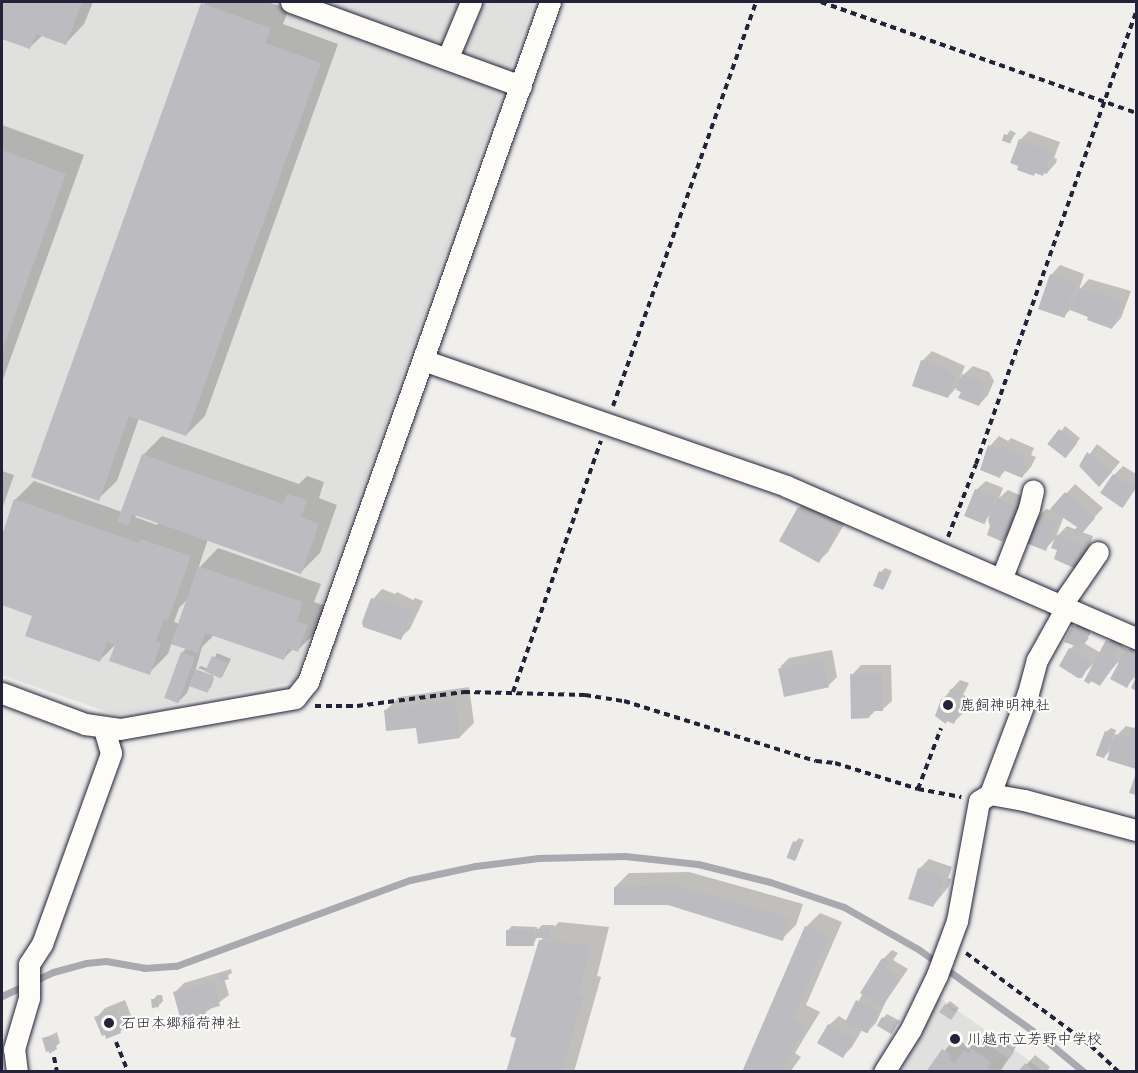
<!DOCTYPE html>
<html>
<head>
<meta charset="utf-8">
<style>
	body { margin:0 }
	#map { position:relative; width:1138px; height:1073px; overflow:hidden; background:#f0efec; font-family:Mali,"Klee One",sans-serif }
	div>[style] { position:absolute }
	.built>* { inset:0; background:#e0e0df }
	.shadow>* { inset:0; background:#0003 }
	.stream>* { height:7px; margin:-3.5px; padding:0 3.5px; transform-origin:3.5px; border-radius:3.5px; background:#a9a9b0 }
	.building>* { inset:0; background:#bcbcc0; transform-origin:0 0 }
	.path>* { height:4px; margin-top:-2px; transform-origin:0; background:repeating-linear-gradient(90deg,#22223b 0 6px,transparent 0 10.5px) }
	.roads { filter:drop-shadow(0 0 2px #22223b) drop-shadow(0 0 2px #22223b) }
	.minor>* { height:21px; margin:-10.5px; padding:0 10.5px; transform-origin:10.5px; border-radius:10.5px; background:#fdfcf7 }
	.dots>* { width:16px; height:16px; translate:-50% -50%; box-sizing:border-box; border:3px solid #fdfcf7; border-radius:50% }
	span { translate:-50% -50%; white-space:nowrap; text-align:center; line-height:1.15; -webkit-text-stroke:4.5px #fdfcf7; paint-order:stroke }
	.poi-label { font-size:15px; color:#22223b }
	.left { translate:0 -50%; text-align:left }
	.frame { position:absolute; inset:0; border:3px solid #22223b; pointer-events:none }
</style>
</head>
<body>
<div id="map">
	<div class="built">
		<div style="clip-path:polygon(2px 2px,534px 2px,294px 682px,116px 715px,2px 675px)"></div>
		<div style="clip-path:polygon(934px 994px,1023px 1056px,1043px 1071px,894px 1072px)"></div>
	</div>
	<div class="shadow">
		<div style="clip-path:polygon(2px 2px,93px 2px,84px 24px,66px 43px,43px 35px,30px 47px,2px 37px)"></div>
		<div style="clip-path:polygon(205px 2px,268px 2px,289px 9px,283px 24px,338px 44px,205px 416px,186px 435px,139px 418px,117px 481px,98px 499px,33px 476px)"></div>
		<div style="clip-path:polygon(2px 125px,84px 155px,2px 382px)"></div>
		<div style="clip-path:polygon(1010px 130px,1016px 133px,1010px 142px,1004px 140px)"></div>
		<div style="clip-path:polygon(1029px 131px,1060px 142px,1054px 158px,1057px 159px,1056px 163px,1047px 173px,1036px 172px,1020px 140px)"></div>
		<div style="clip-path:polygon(1060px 265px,1084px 274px,1079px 290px,1089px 279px,1131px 291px,1121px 318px,1112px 328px,1071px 309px,1063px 317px,1051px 275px)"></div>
		<div style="clip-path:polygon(932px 351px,965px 366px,960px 378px,973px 366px,989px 372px,994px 381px,988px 395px,979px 405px,956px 388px,948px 397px,914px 385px,923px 360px)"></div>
		<div style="clip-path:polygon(1065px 426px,1080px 438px,1071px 451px,1051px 445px)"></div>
		<div style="clip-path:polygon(evenodd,162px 436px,299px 484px,307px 476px,324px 482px,319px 498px,337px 505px,320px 553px,301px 572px,208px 539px,198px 569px,218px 548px,321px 584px,314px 602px,326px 606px,317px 631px,298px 650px,294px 648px,284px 658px,214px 635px,202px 647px,195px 672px,214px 678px,211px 687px,207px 691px,190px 685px,187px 693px,178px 702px,182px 653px,187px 647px,172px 642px,168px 654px,149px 673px,117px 643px,99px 661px,33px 615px,2px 604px,2px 539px,15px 500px,34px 481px,122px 512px,143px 455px,162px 436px,138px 514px,159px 522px,157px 525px,135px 517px,138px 514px,162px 436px,189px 598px,180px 624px,174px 622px,179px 608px,189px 598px)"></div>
		<div style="clip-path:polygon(999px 436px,1008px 441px,1011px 438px,1034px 448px,1031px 455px,1036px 457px,1031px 467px,1022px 477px,1006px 470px,1000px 476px,982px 469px,990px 446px)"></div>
		<div style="clip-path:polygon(1097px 444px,1120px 462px,1108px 476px,1081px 466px)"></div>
		<div style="clip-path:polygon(1123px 466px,1136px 474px,1136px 488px,1119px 507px,1114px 475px)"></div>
		<div style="clip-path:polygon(2px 471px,14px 475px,2px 509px)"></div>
		<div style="clip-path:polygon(986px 481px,1003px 488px,999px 498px,1008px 490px,1026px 498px,1012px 531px,1003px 540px,992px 526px,992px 514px,984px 521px,976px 490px)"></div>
		<div style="clip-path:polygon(evenodd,1075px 484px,1103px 508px,1081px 532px,1093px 536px,1085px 558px,1076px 567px,1059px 550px,1056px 538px,1045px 549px,1037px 518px,1046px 509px,1051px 510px,1075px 484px,1064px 516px,1079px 527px,1077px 530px,1067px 526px,1056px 537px,1064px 516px)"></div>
		<div style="clip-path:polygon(808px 499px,845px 523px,828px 552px,819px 561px,799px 508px)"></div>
		<div style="clip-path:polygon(885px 568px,892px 571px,884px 588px,881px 572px)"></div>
		<div style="clip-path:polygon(382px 589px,395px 594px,397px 592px,413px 600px,415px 598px,423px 601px,410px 629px,400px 638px,373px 599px)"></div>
		<div style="clip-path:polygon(1079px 622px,1090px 629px,1089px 632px,1091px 633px,1084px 643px,1101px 653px,1116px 632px,1126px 638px,1122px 646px,1128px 650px,1136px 644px,1136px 676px,1126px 686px,1118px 662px,1100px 684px,1086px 680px,1094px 663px,1081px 676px,1070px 649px,1075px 644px,1066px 641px)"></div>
		<div style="clip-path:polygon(832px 650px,837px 677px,828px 686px,780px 667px,789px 658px)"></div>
		<div style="clip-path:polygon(217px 653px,231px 659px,222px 677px,198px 668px,201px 666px,209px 669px)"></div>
		<div style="clip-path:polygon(861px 665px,891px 665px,892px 701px,882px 710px,876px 710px,869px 717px,852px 675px)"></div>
		<div style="clip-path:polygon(960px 680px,969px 683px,963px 695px,969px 697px,963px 713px,954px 722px,941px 720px,942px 700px)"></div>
		<div style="clip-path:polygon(469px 687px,474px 723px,460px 737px,385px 711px,399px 697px)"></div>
		<div style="clip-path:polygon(1136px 725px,1136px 768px,1109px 759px,1113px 748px,1104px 757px,1106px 732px,1111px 728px,1116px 730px,1113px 739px,1126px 726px,1134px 728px)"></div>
		<div style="clip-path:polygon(799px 838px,804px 840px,796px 859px,795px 842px)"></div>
		<div style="clip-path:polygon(929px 859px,952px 867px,948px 878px,951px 879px,949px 886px,933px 906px,919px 869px)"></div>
		<div style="clip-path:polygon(689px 872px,803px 904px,796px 925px,782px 939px,615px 887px,629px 873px)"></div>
		<div style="clip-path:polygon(820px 913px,842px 922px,806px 1005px,820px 1012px,795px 1053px,801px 1057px,790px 1072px,743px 1072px,806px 927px)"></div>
		<div style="clip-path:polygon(559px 922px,609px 927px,597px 976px,601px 977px,574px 1072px,508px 1072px,540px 941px,544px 937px,537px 937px,533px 945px,508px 930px,512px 926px,537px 927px,537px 930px,542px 925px,554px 925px,554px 927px)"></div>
		<div style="clip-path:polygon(892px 950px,898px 953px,893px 960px,908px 969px,886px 1001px,876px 1023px,867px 1032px,862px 1030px,852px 1047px,843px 1056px,829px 1025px,839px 1016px,847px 1021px,883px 959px)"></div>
		<div style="clip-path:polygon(231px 969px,232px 973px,224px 978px,229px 995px,205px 1013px,175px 992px,184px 983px)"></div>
		<div style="clip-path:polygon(157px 995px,162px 995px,163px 1001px,158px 1006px,153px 1000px)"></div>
		<div style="clip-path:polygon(125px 1000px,132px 1018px,120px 1032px,96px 1018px,105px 1008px)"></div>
		<div style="clip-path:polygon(950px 1001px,959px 1008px,955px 1014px,946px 1005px)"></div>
		<div style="clip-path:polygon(887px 1014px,900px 1021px,891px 1033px,883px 1018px)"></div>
		<div style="clip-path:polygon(57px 1032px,60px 1043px,49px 1052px,44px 1039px)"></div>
		<div style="clip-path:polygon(1000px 1035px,1016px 1047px,1000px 1072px,927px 1072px,957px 1036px,968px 1049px,980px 1037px,984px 1040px,988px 1036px,995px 1041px)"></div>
		<div style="clip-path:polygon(1035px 1055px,1050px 1067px,1046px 1072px,1020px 1072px)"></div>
	</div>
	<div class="stream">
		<div style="left:2px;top:996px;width:56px;rotate:-25.2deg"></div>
		<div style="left:53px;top:972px;width:34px;rotate:-15deg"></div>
		<div style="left:86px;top:963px;width:20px;rotate:-6deg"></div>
		<div style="left:106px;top:961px;width:39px;rotate:10deg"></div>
		<div style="left:144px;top:968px;width:32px;rotate:-4deg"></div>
		<div style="left:176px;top:966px;width:249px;rotate:-20.2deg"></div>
		<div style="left:410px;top:880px;width:66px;rotate:-12.2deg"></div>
		<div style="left:475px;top:866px;width:64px;rotate:-7.1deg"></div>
		<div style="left:539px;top:858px;width:86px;rotate:-1.3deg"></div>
		<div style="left:625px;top:856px;width:73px;rotate:6.3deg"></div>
		<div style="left:698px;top:864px;width:74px;rotate:14deg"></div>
		<div style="left:770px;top:882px;width:78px;rotate:18.7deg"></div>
		<div style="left:844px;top:907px;width:85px;rotate:29.6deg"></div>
		<div style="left:918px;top:949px;width:153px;rotate:35.5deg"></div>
		<div style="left:1043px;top:1038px;width:53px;rotate:39.7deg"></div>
	</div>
	<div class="building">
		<div style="clip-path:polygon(2px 2px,82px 2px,66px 45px,36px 34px,30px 49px,2px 39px)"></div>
		<div style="clip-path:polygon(201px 3px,271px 28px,265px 43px,321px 63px,186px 436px,129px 416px,99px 501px,31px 477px)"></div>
		<div style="left:1004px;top:134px;width:9px;height:7px;rotate:18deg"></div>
		<div style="clip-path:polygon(1019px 139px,1052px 152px,1046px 167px,1049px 168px,1047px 174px,1044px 173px,1043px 176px,1035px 173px,1034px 176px,1017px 170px,1018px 166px,1010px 163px)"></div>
		<div style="clip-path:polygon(2px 150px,66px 174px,2px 351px)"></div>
		<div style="left:1050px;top:274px;width:28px;height:37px;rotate:19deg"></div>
		<div style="clip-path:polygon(1079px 288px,1093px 294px,1095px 290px,1123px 301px,1112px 329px,1087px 320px,1088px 317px,1070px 310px)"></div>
		<div style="clip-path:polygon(921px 360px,950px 370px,949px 372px,956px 375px,948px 398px,912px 386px)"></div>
		<div style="clip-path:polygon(962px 374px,980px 381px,985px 391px,979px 406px,958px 398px,961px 392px,956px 390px)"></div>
		<div style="left:1059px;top:429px;width:23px;height:19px;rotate:38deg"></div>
		<div style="clip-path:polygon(988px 445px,999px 450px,1001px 446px,1026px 457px,1023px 465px,1027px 467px,1022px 478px,1003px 470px,1000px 478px,980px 470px)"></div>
		<div style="clip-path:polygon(1087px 452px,1112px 472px,1099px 487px,1079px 466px)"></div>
		<div style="clip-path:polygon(142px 454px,283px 504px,287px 494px,307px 500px,301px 517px,319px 524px,301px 574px,132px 514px,128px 526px,117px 522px)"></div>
		<div style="left:1113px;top:474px;width:27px;height:23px;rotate:34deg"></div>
		<div style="left:975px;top:489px;width:22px;height:29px;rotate:22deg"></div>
		<div style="clip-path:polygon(1065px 492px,1095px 518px,1079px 537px,1073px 532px,1077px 527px,1050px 509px)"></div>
		<div style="clip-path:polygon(997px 498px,1018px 507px,1003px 542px,987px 535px,990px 526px,988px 520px)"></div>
		<div style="clip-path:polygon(14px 499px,139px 543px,141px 539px,191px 556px,168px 620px,164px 619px,156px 641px,161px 643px,150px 675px,109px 661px,115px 645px,107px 642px,100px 662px,25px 636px,32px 616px,2px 605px,2px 535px)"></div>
		<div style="clip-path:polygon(798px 507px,832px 526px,830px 529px,836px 533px,819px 563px,779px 541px)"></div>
		<div style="clip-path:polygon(1044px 517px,1057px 522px,1046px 551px,1026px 543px,1036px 518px,1043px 520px)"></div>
		<div style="clip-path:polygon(1056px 535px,1085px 546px,1076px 569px,1054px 559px,1057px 550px,1051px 548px)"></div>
		<div style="clip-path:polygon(198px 566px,303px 602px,297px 621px,308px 625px,298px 652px,288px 648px,284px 660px,205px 633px,198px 653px,171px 644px)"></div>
		<div style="left:879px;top:571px;width:11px;height:16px;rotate:22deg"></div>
		<div style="clip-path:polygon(371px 598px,386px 603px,387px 600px,404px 610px,405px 606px,415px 610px,401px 640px,363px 627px,362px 622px)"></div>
		<div style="clip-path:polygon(1073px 625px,1087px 634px,1086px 637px,1089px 638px,1081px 648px,1064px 642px)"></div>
		<div style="clip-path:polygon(1106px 640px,1118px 647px,1113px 656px,1118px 659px,1100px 686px,1091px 681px,1089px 684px,1084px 681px)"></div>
		<div style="clip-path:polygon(1069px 648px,1091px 662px,1082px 678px,1078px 678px,1059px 666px)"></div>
		<div style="clip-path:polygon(1125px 651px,1136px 657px,1136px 670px,1127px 688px,1110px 679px)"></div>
		<div style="left:181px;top:652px;width:15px;height:49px;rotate:20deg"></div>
		<div style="left:212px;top:656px;width:17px;height:17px;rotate:24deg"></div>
		<div style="left:823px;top:659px;width:29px;height:46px;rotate:78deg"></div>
		<div style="left:195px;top:669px;width:20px;height:18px;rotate:20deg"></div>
		<div style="clip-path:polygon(882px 673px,883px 711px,869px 711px,869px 718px,851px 719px,850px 674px)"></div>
		<div style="clip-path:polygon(1136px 677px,1136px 691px,1131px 688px)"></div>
		<div style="clip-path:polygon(950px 689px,961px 692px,954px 704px,960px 707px,954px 724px,947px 721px,946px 724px,935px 716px,941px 699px,948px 701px)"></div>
		<div style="clip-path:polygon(455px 700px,460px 738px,418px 744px,416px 728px,386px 731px,384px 710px)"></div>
		<div style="clip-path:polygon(1132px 728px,1136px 729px,1136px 769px,1107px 760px,1115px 734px,1129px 738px)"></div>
		<div style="left:1105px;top:731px;width:9px;height:26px;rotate:21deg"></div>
		<div style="clip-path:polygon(1136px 773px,1136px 795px,1129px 793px)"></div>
		<div style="left:793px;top:841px;width:9px;height:18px;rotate:21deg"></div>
		<div style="clip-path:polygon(918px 868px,943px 876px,940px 897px,937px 897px,933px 907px,908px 899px)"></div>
		<div style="clip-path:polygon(674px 885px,789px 918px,783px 941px,668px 905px,614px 905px,614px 887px)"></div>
		<div style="clip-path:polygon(805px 926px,829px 936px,793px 1020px,807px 1026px,782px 1067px,788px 1072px,742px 1072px)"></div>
		<div style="left:536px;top:929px;width:14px;height:9px"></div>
		<div style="left:506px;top:930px;width:28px;height:16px"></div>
		<div style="clip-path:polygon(539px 940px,591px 946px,579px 994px,584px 996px,561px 1072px,506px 1072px,516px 1038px,510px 1036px)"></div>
		<div style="clip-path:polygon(882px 958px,890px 963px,885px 969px,900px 979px,882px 1007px,860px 993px)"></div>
		<div style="clip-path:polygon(227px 973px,229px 979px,219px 982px,217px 975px)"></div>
		<div style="clip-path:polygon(214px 981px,220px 1006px,205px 1010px,206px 1014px,181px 1021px,173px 992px)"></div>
		<div style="clip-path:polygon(151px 999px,159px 999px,159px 1007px,152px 1008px)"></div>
		<div style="left:856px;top:1000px;width:25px;height:25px;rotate:26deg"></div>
		<div style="clip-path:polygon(945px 1004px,956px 1013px,951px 1020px,939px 1012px)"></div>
		<div style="clip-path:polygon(115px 1009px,123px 1028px,120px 1030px,121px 1033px,106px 1039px,105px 1035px,102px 1036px,94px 1017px)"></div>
		<div style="left:882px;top:1017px;width:17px;height:10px;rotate:31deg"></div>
		<div style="left:828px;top:1024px;width:30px;height:22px;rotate:30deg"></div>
		<div style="clip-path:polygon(53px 1035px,57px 1049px,49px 1054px,49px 1051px,46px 1052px,42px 1038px)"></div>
		<div style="left:995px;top:1039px;width:23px;height:9px;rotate:34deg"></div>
		<div style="clip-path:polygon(942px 1049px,952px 1056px,949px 1059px,955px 1063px,964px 1050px,969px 1053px,972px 1049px,991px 1062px,987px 1067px,994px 1072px,926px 1072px)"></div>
		<div style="clip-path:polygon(1025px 1063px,1035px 1072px,1018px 1072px)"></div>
	</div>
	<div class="path">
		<div style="left:821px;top:2px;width:334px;rotate:19.4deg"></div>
		<div style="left:613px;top:406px;width:429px;rotate:-70.5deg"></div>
		<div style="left:948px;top:537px;width:78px;rotate:-69deg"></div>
		<div style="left:976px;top:464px;width:479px;rotate:-70.5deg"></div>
		<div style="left:513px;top:692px;width:266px;rotate:-70.7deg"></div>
		<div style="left:315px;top:706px;width:42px"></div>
		<div style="left:357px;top:706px;width:108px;rotate:-7.5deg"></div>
		<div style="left:464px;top:692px;width:121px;rotate:1.4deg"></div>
		<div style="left:585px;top:695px;width:39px;rotate:9deg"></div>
		<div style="left:624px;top:701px;width:201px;rotate:17.4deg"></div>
		<div style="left:816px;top:761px;width:19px;rotate:6deg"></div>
		<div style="left:835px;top:763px;width:87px;rotate:17.4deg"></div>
		<div style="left:918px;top:789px;width:44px;rotate:10.5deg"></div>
		<div style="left:918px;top:789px;width:65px;rotate:-69.3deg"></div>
		<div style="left:966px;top:953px;width:156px;rotate:36.6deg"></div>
		<div style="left:1091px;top:1046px;width:38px;rotate:43deg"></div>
		<div style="left:116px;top:1042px;width:32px;rotate:68deg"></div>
		<div style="left:54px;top:1057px;width:15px;rotate:79deg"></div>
	</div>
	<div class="roads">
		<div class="minor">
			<div style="left:291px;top:2px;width:245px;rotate:20.1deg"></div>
			<div style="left:448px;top:57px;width:60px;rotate:-67.3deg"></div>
			<div style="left:423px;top:360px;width:384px;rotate:19.1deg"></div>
			<div style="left:786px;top:486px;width:382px;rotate:23.5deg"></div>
			<div style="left:1002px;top:577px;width:74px;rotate:-68.6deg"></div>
			<div style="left:1029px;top:508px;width:18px;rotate:-77deg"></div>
			<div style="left:1062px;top:604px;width:63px;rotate:-55.3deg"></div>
			<div style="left:2px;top:693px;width:89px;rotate:20.5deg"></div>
			<div style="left:85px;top:724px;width:35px;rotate:8deg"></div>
			<div style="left:120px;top:729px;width:178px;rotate:-10deg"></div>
			<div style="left:295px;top:698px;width:21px;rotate:-51deg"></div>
			<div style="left:308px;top:682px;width:722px;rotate:-70.41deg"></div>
			<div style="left:990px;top:794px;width:35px;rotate:10deg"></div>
			<div style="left:1024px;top:800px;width:116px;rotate:15deg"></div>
			<div style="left:17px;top:1072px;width:23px;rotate:-97deg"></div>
			<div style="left:14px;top:1049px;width:53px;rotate:-73.6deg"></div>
			<div style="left:29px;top:998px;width:34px;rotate:-90deg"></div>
			<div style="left:29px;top:964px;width:24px;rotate:-57deg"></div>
			<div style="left:42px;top:944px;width:203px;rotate:-70.1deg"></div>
			<div style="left:111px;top:753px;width:26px;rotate:-106deg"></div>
			<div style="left:884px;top:1072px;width:51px;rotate:-57.9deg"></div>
			<div style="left:911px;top:1029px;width:60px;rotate:-64.3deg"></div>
			<div style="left:937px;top:975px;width:58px;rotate:-69.7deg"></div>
			<div style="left:957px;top:921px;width:122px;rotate:-79.6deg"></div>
			<div style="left:979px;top:801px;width:13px;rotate:-32deg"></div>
			<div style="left:990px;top:794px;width:108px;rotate:-69.4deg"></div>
			<div style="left:1028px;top:693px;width:34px;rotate:-75deg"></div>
			<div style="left:1037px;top:660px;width:62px;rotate:-60.9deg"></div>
		</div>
	</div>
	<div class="dots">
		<div style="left:948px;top:705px;background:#22223b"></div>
		<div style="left:109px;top:1023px;background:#22223b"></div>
		<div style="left:955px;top:1039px;background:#22223b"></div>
	</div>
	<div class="poi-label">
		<span class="left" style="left:960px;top:705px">鹿飼神明神社</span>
		<span class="left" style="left:121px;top:1023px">石田本郷稲荷神社</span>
		<span class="left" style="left:967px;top:1039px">川越市立芳野中学校</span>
	</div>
	<div class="frame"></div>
</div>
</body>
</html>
